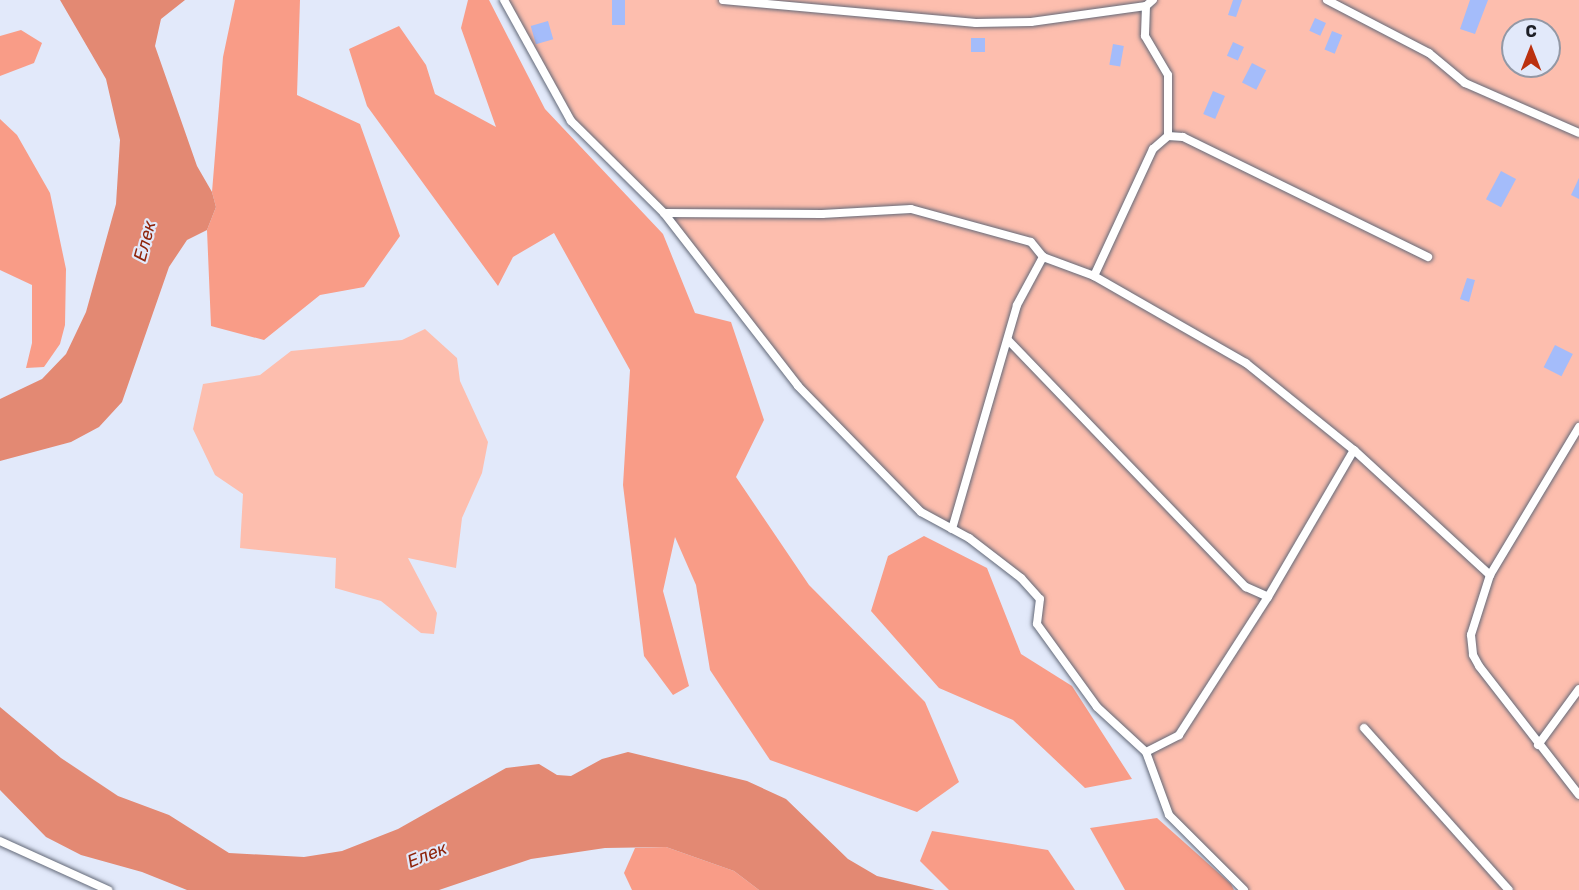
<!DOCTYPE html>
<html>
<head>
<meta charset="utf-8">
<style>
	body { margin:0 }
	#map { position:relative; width:1579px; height:890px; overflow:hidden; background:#e2e9fa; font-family:Rubik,sans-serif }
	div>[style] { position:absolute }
	.green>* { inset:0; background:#fdbeae }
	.forest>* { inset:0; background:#f99c87 }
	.water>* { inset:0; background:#e38973 }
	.building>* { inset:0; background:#a4bcfa; transform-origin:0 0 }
	.roads { filter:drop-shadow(0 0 2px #636978) drop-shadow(0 0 2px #636978) }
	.service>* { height:8px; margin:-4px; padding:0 4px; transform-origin:4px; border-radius:4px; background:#fff }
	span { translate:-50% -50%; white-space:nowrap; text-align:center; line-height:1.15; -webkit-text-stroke:4.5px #e2e9fa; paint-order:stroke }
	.water-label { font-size:18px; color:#8f250c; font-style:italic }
	.north { position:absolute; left:1501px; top:18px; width:60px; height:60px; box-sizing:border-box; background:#e2e9fa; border:2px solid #9398a5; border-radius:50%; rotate:0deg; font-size:16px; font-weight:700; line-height:24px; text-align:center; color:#1d1f26 }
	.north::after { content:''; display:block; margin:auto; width:21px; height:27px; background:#bb310f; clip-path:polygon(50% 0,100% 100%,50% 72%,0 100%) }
</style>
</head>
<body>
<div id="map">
	<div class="green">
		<div style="clip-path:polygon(evenodd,504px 0,1579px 0,1579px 890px,1244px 890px,1169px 815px,1146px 752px,1097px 707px,1037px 624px,1040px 599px,969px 538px,921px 512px,798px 386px,664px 213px,571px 121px,504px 0,1513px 30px,1549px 30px,1549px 66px,1513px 66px,1513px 30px)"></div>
		<div style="clip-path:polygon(425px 329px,457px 358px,460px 381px,488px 442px,482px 473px,462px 518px,456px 568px,408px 558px,437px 613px,434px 634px,421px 633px,381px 601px,335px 588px,336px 558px,240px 548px,243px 494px,215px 475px,193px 429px,203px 384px,260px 375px,291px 351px,402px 340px)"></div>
	</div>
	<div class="forest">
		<div style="clip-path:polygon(235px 0,300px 0,297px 95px,360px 124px,400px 236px,364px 287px,320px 295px,264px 340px,211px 326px,207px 230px,216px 207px,212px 192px,223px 57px)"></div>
		<div style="clip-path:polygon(468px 0,489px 0,545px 109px,663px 234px,695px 313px,731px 322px,764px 420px,736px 477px,809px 585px,925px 702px,959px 782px,917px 812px,770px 760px,710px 670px,696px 585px,675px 537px,663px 591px,689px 686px,673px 695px,644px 656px,623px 485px,630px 370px,554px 233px,513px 257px,498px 286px,367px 106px,349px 49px,399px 26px,426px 65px,435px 94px,496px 127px,461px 28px)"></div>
		<div style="clip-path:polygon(21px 30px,42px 43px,34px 63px,0 76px,0 36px)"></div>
		<div style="clip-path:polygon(0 119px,17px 135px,50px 193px,66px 269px,65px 325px,60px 344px,44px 367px,26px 368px,32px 343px,32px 285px,0 270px)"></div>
		<div style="clip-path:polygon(924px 536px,987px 568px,1021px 654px,1072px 686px,1132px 779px,1085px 788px,1013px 720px,939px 688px,871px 611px,888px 556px)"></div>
		<div style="clip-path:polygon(1157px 818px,1231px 884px,1234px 890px,1125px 890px,1090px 828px)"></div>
		<div style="clip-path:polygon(932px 831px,1048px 850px,1075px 890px,949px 890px,920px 861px)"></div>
		<div style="clip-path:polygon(666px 847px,734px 871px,759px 890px,632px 890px,624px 873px,635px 848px)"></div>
	</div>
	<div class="water">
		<div style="clip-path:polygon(60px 0,185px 0,161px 19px,155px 46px,197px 166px,212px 192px,216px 207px,207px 230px,187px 240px,169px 267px,122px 402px,99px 427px,71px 442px,0 461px,0 399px,42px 379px,66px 354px,86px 312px,116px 204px,120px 140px,106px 79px)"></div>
		<div style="clip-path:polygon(0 707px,61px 758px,118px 796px,169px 815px,229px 853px,304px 857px,342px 851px,398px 829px,506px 768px,539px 764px,557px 775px,571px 776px,602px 759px,628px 752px,747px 781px,786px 799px,848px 859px,877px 876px,935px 890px,759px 890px,734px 871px,666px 847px,605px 848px,531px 859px,439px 890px,187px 890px,142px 872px,81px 855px,46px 837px,0 790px)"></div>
	</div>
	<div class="building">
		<div style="left:612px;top:0;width:13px;height:25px"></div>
		<div style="clip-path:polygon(1233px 0,1242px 0,1236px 17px,1228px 15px)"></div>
		<div style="clip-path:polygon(1470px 0,1488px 0,1475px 34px,1460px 29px)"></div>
		<div style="left:1315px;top:18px;width:12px;height:14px;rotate:24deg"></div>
		<div style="left:548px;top:21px;width:19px;height:18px;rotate:74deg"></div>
		<div style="left:1332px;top:31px;width:11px;height:20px;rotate:22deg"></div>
		<div style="left:971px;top:38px;width:14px;height:14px"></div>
		<div style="left:1233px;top:42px;width:12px;height:15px;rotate:24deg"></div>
		<div style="left:1113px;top:44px;width:11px;height:21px;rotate:10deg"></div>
		<div style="left:1252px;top:63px;width:16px;height:22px;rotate:27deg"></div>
		<div style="left:1213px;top:91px;width:13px;height:25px;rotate:23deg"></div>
		<div style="left:1501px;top:171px;width:17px;height:32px;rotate:28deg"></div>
		<div style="clip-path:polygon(1579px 178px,1579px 199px,1571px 195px)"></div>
		<div style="clip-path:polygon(1467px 278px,1475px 280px,1469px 302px,1460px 299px)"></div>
		<div style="left:1555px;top:345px;width:20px;height:25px;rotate:27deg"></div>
	</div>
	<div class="roads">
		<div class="service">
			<div style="left:504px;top:0;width:138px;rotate:61deg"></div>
			<div style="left:571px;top:121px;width:131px;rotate:44.7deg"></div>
			<div style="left:664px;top:213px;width:219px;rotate:52.2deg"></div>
			<div style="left:798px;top:386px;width:176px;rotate:45.7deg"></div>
			<div style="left:921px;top:512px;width:55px;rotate:28.4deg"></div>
			<div style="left:969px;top:538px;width:66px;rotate:37.6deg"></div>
			<div style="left:1021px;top:578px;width:28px;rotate:48deg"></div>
			<div style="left:1040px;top:599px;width:25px;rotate:97deg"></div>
			<div style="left:1037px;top:624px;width:102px;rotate:54.1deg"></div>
			<div style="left:1097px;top:707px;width:67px;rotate:42.6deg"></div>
			<div style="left:1146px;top:752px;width:67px;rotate:69.9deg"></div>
			<div style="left:1169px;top:815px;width:106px;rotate:45deg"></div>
			<div style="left:723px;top:0;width:254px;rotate:5.2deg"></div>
			<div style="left:976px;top:23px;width:55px;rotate:-1deg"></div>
			<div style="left:1031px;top:22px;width:116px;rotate:-7.9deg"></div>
			<div style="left:1146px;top:6px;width:9px;rotate:-41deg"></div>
			<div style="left:1327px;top:0;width:115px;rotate:27.5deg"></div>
			<div style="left:1429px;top:53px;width:47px;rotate:39.8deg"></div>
			<div style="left:1465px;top:83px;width:124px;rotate:23.7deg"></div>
			<div style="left:1146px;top:6px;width:30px;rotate:92deg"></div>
			<div style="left:1145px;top:36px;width:45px;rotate:59.5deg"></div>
			<div style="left:1168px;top:75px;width:61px;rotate:90deg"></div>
			<div style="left:664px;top:213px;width:158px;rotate:0.4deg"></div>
			<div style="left:822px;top:214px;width:89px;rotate:-3.2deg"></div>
			<div style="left:911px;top:209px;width:124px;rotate:15.4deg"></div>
			<div style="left:1031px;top:242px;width:19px;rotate:51deg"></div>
			<div style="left:1043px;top:257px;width:54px;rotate:20.4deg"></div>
			<div style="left:1094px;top:276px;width:175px;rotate:29.8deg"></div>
			<div style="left:1246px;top:363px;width:139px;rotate:38.9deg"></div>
			<div style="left:1354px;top:450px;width:185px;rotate:42.6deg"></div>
			<div style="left:1094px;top:276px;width:140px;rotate:-65.1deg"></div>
			<div style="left:1153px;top:149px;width:20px;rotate:-41deg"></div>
			<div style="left:1168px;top:136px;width:15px;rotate:4deg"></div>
			<div style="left:1183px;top:137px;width:273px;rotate:26.1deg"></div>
			<div style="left:1008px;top:340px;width:343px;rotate:46.1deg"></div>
			<div style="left:1246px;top:587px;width:24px;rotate:24deg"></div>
			<div style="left:1579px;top:427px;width:173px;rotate:121deg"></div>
			<div style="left:1490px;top:575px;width:63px;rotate:107.6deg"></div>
			<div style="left:1471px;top:635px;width:20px;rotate:84deg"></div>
			<div style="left:1473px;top:655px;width:13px;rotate:61deg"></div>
			<div style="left:1479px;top:666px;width:163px;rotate:52.2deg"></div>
			<div style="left:952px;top:529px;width:233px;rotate:-73.8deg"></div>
			<div style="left:1017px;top:305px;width:55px;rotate:-61.6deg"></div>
			<div style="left:1364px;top:728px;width:217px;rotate:48.2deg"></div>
			<div style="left:1538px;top:745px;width:69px;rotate:-53.8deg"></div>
			<div style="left:1146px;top:752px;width:37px;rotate:-27deg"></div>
			<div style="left:1179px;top:735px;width:164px;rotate:-57.2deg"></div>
			<div style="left:1268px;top:597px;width:170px;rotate:-59.7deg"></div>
			<div style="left:0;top:841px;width:119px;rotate:24.4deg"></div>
		</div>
	</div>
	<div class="water-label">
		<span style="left:145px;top:241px;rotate:-75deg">Елек</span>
		<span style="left:427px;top:855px;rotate:-22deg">Елек</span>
	</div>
	<div class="north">С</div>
</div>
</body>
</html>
